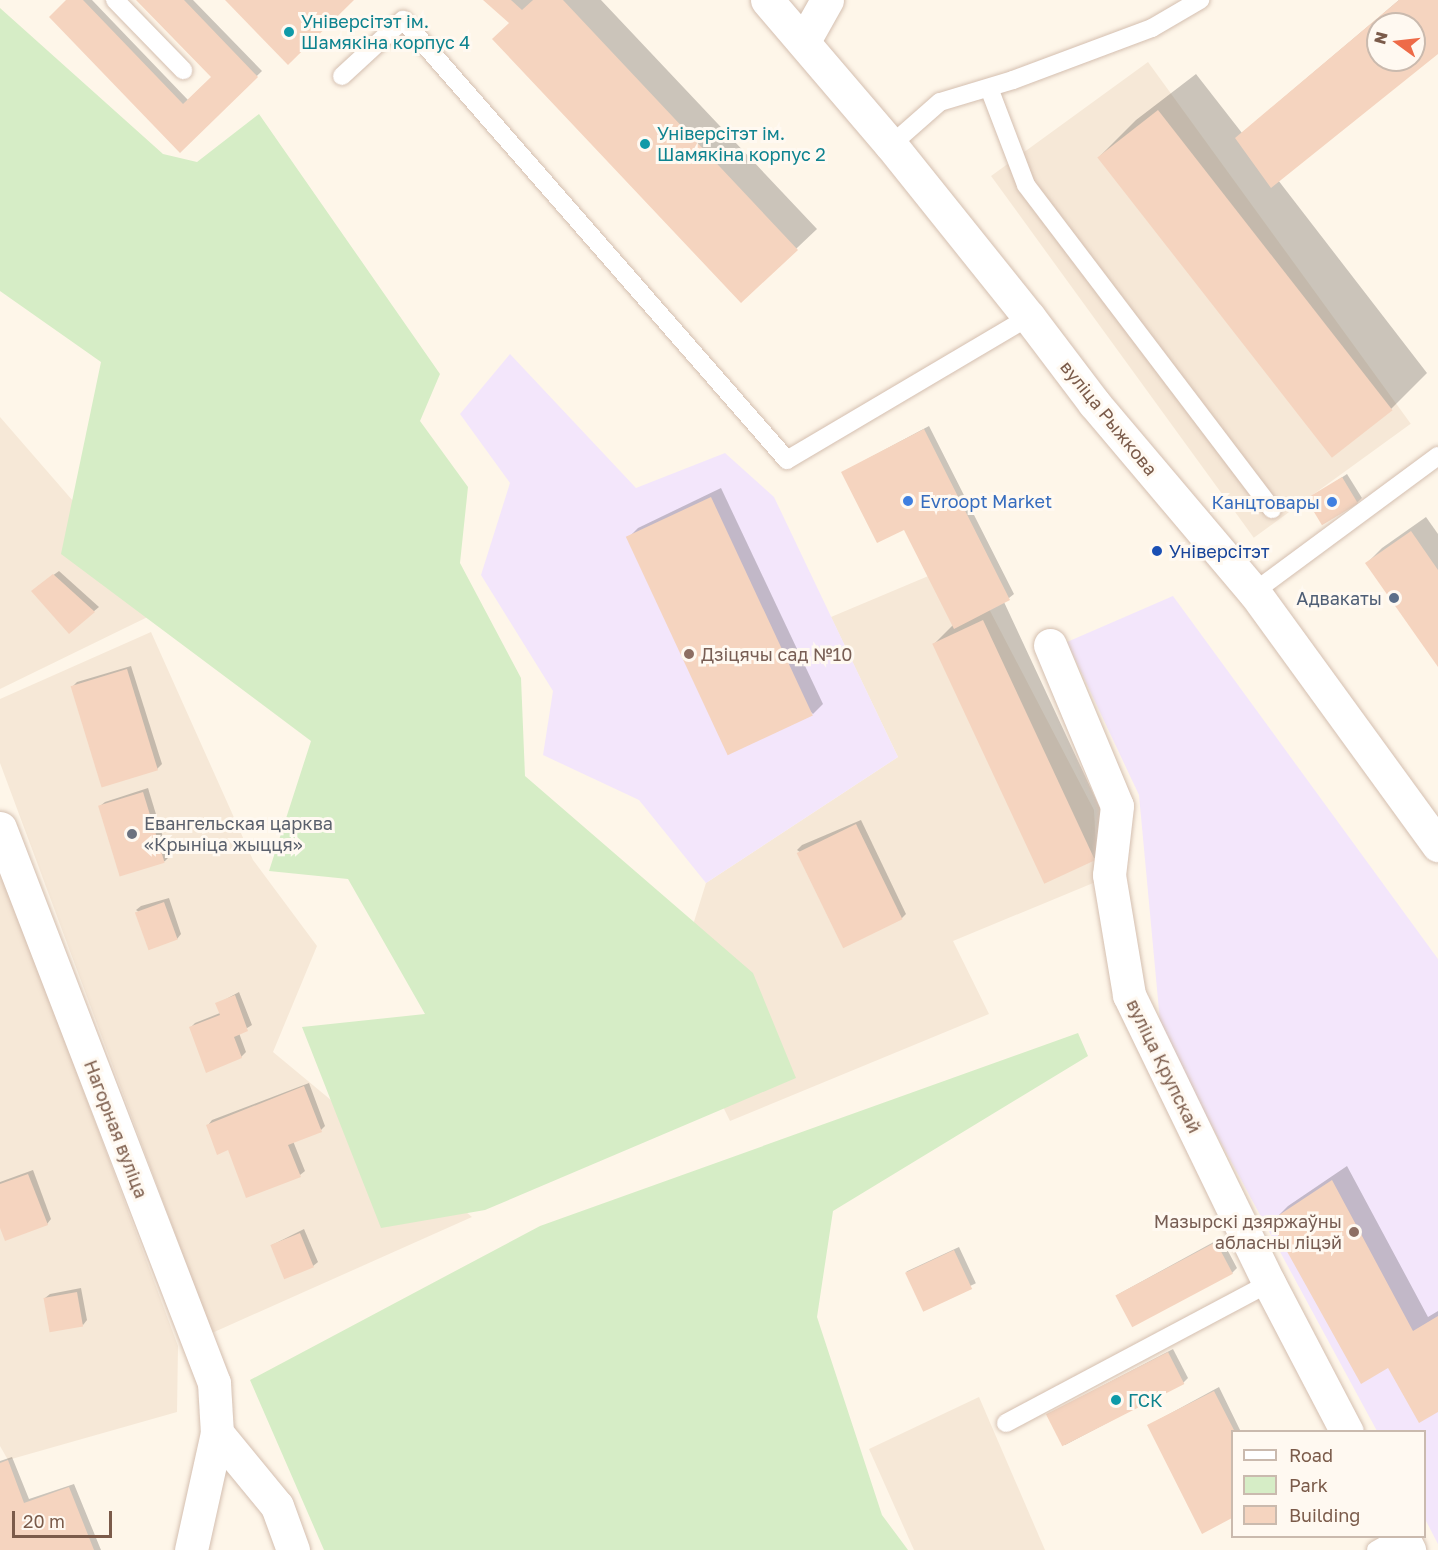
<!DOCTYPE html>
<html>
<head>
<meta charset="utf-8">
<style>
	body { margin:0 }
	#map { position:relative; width:1438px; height:1550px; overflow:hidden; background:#fef6e9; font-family:"Golos Text",sans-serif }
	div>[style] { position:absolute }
	.residential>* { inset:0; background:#f6e8d7; transform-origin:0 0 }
	.education>* { inset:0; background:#f3e6fb }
	.green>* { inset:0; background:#d6edc6 }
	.shadow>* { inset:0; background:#0003; transform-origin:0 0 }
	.building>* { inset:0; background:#f5d4bf; transform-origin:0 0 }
	.roads { filter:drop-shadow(0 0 2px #d4bfb0) drop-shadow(0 0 2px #d4bfb0) }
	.service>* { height:18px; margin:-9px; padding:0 9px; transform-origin:9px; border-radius:9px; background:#fff }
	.minor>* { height:33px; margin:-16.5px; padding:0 16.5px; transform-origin:16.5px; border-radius:16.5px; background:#fff }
	.secondary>* { height:33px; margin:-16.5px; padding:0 16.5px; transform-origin:16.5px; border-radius:16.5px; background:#fff }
	.dots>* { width:16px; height:16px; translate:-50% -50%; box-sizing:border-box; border:3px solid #fff9f1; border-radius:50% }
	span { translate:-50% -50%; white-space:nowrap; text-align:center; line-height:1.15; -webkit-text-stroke:6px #fff9f1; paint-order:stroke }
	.culture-label { font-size:18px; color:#0d838f }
	.left { translate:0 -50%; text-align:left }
	.street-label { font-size:18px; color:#7b5b4a }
	.shop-label { font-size:18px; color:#366cbe }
	.right { translate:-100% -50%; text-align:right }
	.transit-label { font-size:18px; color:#164399 }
	.service-label { font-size:18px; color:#4e5e75 }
	.education-label { font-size:18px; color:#785e54 }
	.worship-label { font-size:18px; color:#5b616d }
	.legend { position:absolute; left:1231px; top:1430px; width:195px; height:108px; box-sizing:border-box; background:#fff9f1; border:2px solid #cabaae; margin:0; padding:8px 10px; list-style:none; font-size:18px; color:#7b5b4a }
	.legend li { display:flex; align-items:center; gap:12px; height:30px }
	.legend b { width:30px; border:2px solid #cabaae }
	.north { position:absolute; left:1366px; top:12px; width:60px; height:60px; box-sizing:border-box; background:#fff9f1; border:2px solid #cabaae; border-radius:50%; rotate:285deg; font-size:16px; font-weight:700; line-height:24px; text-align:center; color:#7b5b4a }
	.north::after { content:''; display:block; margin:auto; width:21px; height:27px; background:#ee6b48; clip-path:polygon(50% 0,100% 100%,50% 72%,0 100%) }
	.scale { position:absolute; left:12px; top:1511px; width:100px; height:27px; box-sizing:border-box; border:3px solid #7b5b4a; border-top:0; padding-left:8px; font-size:18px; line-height:21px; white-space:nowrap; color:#7b5b4a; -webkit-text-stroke:4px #fff9f1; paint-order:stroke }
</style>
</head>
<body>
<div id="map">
	<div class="residential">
		<div style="left:1148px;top:62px;width:447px;height:194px;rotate:54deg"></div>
		<div style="clip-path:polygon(0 417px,166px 608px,0 689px)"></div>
		<div style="clip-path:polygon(964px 561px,1094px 810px,1098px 881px,953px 941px,989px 1014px,730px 1121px,670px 999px,706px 883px,898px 757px,831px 617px)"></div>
		<div style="clip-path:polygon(151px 632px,253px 860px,317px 946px,273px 1052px,472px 1217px,212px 1333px,0 763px,0 699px)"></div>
		<div style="clip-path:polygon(0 865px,178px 1346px,177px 1412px,8px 1460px,0 1446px)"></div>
		<div style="clip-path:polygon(979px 1397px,1045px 1550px,914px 1550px,869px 1449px)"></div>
	</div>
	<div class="education">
		<div style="clip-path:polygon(510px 354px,636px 488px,725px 453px,774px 497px,898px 757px,706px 883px,639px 800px,543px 755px,553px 691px,481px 575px,510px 483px,460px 414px)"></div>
		<div style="clip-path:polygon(1173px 596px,1438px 959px,1438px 1544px,1425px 1519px,1424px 1432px,1377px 1431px,1161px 1032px,1139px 795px,1067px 642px)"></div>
	</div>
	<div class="green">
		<div style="clip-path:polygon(0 8px,163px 154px,197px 162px,259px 114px,440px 374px,420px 421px,468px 487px,460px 563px,521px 678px,525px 776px,753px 973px,796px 1078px,485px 1210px,381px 1228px,302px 1027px,425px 1014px,348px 879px,269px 871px,311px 741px,61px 554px,101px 362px,0 291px)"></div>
		<div style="clip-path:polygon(1078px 1033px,1088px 1056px,833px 1211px,817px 1317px,882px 1515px,908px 1550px,324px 1550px,250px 1380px,540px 1226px)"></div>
	</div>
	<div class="shadow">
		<div style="clip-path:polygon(69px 0,92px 0,188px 100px,213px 76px,138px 0,193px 0,262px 71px,180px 151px)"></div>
		<div style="clip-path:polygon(485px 0,601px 0,817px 229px,741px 301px,510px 22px)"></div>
		<div style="clip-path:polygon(evenodd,1399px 0,1438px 0,1438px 52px,1278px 180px,1427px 373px,1390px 410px,1099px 157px,1136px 120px,1196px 74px,1242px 133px,1399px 0,1378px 24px,1414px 24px,1414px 60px,1378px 60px,1378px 24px)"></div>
		<div style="clip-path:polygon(929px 426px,1014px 594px,1004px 602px,1114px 838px,1095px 858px,1045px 881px,934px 644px,953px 625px,904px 528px,843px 472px)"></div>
		<div style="clip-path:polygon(1347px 474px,1362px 498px,1357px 503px,1308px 500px)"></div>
		<div style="clip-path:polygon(721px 488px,823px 704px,813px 714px,628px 538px,638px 528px)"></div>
		<div style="clip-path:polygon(1426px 517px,1438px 534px,1438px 665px,1367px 563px,1382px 548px)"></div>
		<div style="clip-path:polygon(59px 571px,99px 607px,69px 632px,37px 587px)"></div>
		<div style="clip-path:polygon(131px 666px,162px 764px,157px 769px,72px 687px,77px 682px)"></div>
		<div style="clip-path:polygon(148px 788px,169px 857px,165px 861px,122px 875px,100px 806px,105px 802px)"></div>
		<div style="clip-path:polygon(861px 820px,906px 914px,901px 919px,797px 850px,802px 845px)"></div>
		<div style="clip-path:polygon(169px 898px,181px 934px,177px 939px,136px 910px,141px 906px)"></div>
		<div style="clip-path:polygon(239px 992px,252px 1025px,239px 1033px,246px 1052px,241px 1057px,190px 1028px,195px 1023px,220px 1013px,217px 1004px)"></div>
		<div style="clip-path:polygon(309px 1083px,325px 1126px,321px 1130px,293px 1141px,305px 1171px,300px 1175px,229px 1148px,208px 1125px,212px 1120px)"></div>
		<div style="clip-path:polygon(1347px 1166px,1428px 1317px,1438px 1311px,1438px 1411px,1389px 1366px,1272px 1222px,1288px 1206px)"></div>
		<div style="clip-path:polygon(33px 1170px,51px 1219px,47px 1224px,0 1224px,0 1182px)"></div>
		<div style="clip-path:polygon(304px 1229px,318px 1262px,313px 1266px,272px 1245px)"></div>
		<div style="clip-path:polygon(1221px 1238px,1237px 1268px,1232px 1273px,1117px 1295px)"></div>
		<div style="left:959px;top:1247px;width:40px;height:58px;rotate:65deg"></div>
		<div style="clip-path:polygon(81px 1288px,87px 1320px,83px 1325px,45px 1298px,50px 1294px)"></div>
		<div style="clip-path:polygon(1173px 1349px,1188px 1378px,1183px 1383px,1065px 1445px,1049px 1416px,1054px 1411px)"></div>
		<div style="clip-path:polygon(1219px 1387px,1241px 1432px,1232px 1432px,1232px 1516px,1202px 1532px,1149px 1425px)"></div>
		<div style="clip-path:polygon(12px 1457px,29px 1499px,74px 1484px,101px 1550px,0 1550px,0 1461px)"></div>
	</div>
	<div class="building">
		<div style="clip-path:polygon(66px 0,83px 0,183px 104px,211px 77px,136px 0,184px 0,258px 77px,180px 153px,49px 17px)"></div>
		<div style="clip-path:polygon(225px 0,354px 0,288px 65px)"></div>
		<div style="clip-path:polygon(483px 0,511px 0,522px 10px,533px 0,563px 0,798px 250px,741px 303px,492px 39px,509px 23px)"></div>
		<div style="clip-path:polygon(evenodd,1399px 0,1438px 0,1438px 54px,1271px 188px,1235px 138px,1399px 0,1378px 24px,1414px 24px,1414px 60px,1378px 60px,1378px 24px)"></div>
		<div style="left:1158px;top:110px;width:381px;height:77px;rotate:52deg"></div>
		<div style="clip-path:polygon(924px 429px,1010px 600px,954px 629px,904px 530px,877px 543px,841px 472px)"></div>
		<div style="left:1342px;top:477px;width:31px;height:42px;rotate:59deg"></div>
		<div style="left:711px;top:497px;width:241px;height:94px;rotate:65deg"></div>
		<div style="clip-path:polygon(1411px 531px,1438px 570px,1438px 667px,1365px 563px)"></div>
		<div style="clip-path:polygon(53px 574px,95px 612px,69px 634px,31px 591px)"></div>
		<div style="left:983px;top:620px;width:265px;height:56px;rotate:65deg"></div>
		<div style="left:127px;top:669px;width:106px;height:59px;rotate:73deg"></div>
		<div style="left:143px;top:792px;width:74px;height:47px;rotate:73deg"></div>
		<div style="left:856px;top:824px;width:106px;height:66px;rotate:64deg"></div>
		<div style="left:164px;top:902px;width:40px;height:31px;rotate:70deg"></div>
		<div style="clip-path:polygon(235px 995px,248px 1031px,234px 1037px,242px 1058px,206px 1073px,189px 1027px,220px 1015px,215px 1003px)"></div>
		<div style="clip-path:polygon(304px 1086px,322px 1132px,288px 1145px,301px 1177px,246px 1198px,228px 1150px,217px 1155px,206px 1125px)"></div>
		<div style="clip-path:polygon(28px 1174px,48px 1225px,5px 1241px,0 1228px,0 1184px)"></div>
		<div style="clip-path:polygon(1332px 1180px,1413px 1331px,1438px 1316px,1438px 1412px,1419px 1423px,1388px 1368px,1361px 1384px,1270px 1221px)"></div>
		<div style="left:300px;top:1233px;width:37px;height:32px;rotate:68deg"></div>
		<div style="left:1216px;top:1242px;width:36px;height:114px;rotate:62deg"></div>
		<div style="left:954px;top:1250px;width:43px;height:54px;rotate:65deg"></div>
		<div style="left:77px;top:1292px;width:35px;height:34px;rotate:80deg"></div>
		<div style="left:1168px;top:1352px;width:36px;height:137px;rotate:63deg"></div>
		<div style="clip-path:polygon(1214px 1391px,1235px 1432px,1232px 1432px,1232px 1518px,1202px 1534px,1147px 1425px)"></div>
		<div style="clip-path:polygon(8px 1460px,24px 1503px,69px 1487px,94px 1550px,0 1550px,0 1463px)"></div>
	</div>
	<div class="roads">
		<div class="service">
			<div style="left:115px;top:0;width:98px;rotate:45.8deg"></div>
			<div style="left:342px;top:76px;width:83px;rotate:-42.6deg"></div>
			<div style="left:403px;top:20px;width:584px;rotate:48.89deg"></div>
			<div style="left:787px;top:460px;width:281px;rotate:-30.6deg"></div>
			<div style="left:989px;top:88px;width:104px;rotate:69.1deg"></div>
			<div style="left:1026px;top:185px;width:407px;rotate:52.8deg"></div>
			<div style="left:891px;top:145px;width:65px;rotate:-41.3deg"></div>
			<div style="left:940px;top:102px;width:76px;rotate:-16.8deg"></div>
			<div style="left:1013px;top:80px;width:148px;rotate:-20.5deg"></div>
			<div style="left:1152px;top:28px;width:56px;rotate:-30.3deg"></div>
			<div style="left:1254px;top:592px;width:229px;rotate:-36.5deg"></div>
			<div style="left:1006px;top:1423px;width:298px;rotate:-28deg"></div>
			<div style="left:1376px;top:1550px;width:29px;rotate:-29deg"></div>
		</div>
		<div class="minor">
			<div style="left:804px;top:41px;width:47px;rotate:-60.7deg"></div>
			<div style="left:1050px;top:645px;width:174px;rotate:67.4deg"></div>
			<div style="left:1117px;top:806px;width:69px;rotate:96.6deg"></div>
			<div style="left:1109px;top:875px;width:122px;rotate:80.5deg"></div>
			<div style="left:1129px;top:995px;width:320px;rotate:64.1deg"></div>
			<div style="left:1269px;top:1283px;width:168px;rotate:62.4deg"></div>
			<div style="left:0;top:828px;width:595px;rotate:68.91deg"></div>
			<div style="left:214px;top:1383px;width:50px;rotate:86.6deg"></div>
			<div style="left:217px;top:1433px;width:94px;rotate:50.6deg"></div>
			<div style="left:277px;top:1506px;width:47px;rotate:70deg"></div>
			<div style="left:1402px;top:1536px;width:16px;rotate:63deg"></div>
			<div style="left:191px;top:1550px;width:120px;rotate:-77.5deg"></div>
		</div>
		<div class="secondary">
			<div style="left:767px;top:0;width:191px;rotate:49.5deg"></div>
			<div style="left:891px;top:145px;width:221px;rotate:51.3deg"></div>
			<div style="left:1029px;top:317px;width:108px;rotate:52.9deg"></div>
			<div style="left:1094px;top:403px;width:248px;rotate:49.8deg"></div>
			<div style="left:1254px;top:592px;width:313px;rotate:54deg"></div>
		</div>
	</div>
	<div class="dots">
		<div style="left:289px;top:32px;background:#0f9aa8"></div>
		<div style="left:645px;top:144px;background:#0f9aa8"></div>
		<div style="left:908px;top:501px;background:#3f7fe0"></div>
		<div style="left:1332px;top:502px;background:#3f7fe0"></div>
		<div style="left:1157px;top:551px;background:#1a4fb4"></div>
		<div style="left:1394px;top:598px;background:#5c6f8a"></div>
		<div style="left:689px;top:654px;background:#8d6e63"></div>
		<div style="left:132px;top:834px;background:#6b7280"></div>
		<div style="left:1354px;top:1232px;background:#8d6e63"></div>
		<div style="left:1116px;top:1400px;background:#0f9aa8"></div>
	</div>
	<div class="culture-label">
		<span class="left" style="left:301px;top:32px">Універсітэт ім.<br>Шамякіна корпус 4</span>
		<span class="left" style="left:657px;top:144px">Універсітэт ім.<br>Шамякіна корпус 2</span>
		<span class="left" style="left:1128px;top:1400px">ГСК</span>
	</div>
	<div class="street-label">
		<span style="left:1109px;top:418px;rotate:51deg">вуліца Рыжкова</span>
		<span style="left:1164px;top:1066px;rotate:64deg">вуліца Крупскай</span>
		<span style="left:116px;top:1129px;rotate:69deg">Нагорная вуліца</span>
	</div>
	<div class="shop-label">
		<span class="left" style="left:920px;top:501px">Evroopt Market</span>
		<span class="right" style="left:1320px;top:502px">Канцтовары</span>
	</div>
	<div class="transit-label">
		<span class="left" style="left:1169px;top:551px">Універсітэт</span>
	</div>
	<div class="service-label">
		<span class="right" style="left:1382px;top:598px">Адвакаты</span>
	</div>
	<div class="education-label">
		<span class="left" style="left:701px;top:654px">Дзіцячы сад №10</span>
		<span class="right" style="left:1342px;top:1232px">Мазырскі дзяржаўны<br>абласны ліцэй</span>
	</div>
	<div class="worship-label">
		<span class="left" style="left:144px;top:834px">Евангельская царква<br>«Крыніца жыцця»</span>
	</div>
	<ul class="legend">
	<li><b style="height:8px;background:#fff"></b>Road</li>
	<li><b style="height:16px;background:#d6edc6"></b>Park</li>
	<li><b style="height:16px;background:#f5d4bf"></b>Building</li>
	</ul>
	<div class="north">N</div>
	<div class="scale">20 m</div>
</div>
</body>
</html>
